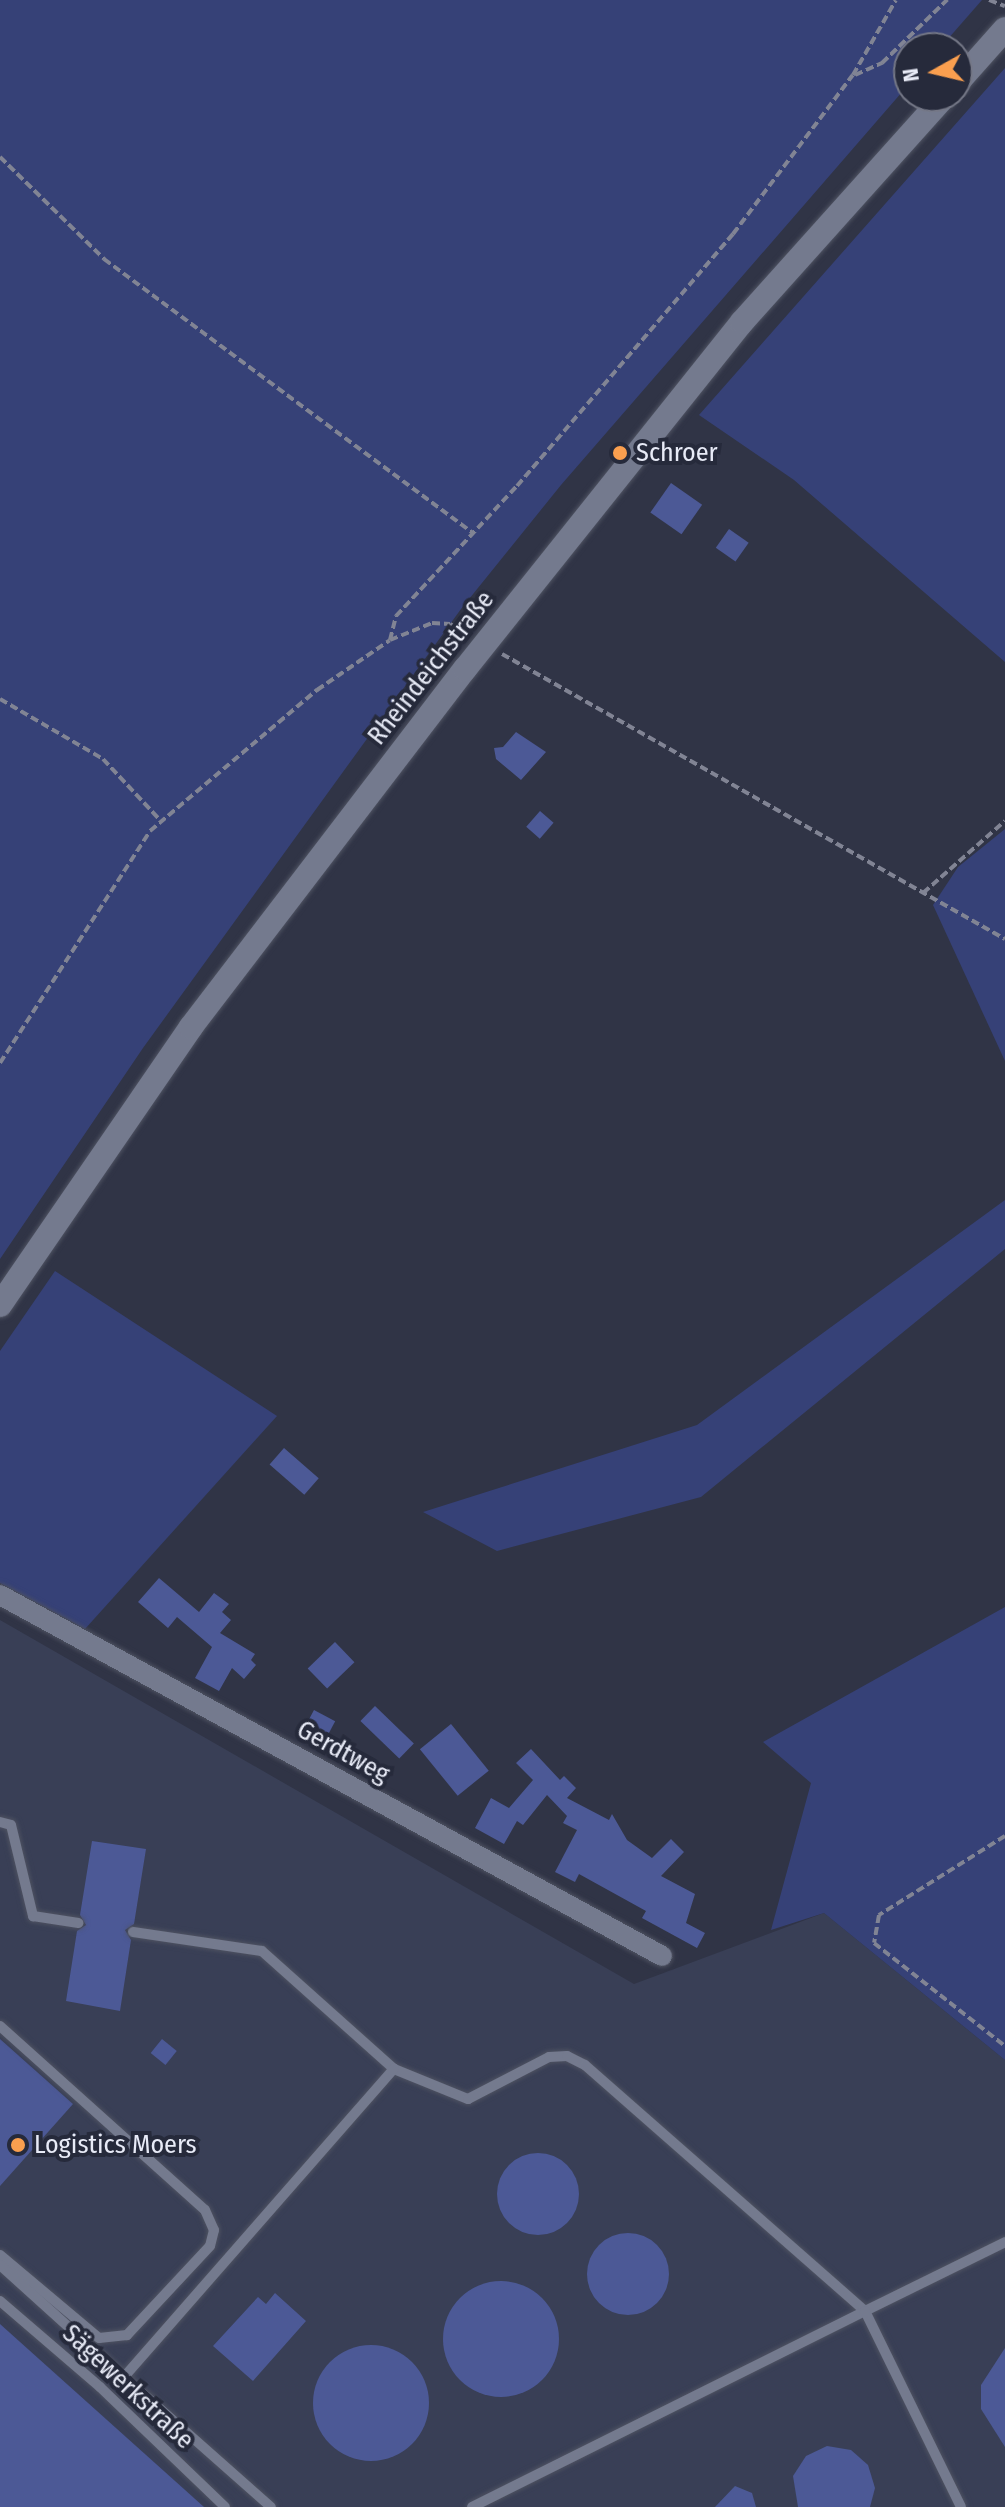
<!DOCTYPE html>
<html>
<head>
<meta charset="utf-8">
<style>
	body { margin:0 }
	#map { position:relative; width:1005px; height:2507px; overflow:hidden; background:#303446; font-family:"Fira Sans Condensed",sans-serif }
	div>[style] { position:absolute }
	.built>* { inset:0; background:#393f56 }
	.green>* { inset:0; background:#364177 }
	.building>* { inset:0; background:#4c5996; transform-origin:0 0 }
	.round { border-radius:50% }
	.path>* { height:4px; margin-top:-2px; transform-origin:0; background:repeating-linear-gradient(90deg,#818494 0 8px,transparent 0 12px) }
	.roads { filter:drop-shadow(0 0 2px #4e5261) drop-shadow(0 0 2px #4e5261) }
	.lane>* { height:10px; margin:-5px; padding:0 5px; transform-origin:5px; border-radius:5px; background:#747a8e }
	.street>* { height:20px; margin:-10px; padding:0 10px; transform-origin:10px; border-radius:10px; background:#747a8e }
	.secondary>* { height:24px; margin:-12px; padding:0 12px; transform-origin:12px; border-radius:12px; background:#747a8e }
	.dots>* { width:22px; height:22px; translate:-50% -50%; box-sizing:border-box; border:4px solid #262a3b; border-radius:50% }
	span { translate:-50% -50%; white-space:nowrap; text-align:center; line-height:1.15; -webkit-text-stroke:8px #262a3b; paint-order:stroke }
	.poi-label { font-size:26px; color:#e8ebf7 }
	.left { translate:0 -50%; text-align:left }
	.street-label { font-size:26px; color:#e8ebf7 }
	.north { position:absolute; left:893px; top:32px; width:80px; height:80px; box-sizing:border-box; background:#262a3b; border:2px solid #747786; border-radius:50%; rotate:262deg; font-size:22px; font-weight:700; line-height:32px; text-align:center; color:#e8ebf7 }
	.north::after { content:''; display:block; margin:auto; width:28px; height:36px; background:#fa9f4f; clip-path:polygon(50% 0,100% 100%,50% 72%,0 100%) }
</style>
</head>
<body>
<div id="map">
	<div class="built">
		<div style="clip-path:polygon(0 1620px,634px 1984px,824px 1913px,1005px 2060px,1005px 2507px,0 2507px)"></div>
	</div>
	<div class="green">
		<div style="clip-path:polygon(0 0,982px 0,940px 48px,909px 48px,909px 84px,561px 485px,461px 609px,143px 1048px,0 1259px)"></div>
		<div style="clip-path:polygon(1005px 68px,1005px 662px,794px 480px,699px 415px)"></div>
		<div style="clip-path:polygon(1005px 829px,1005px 1061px,933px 905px,958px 867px)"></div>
		<div style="clip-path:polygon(1005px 1200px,1005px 1249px,701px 1497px,497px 1551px,423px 1512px,697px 1425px)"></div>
		<div style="clip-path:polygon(55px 1271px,277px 1416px,85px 1629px,0 1583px,0 1351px)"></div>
		<div style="clip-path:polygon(1005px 1607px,1005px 2060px,824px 1913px,771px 1930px,811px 1783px,763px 1742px)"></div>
	</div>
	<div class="building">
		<div style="left:671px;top:483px;width:38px;height:36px;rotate:35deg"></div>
		<div style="left:729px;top:529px;width:24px;height:23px;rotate:35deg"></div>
		<div style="clip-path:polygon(516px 732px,546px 752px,521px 780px,496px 759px,494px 748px,503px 747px)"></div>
		<div style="left:540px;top:811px;width:18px;height:21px;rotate:41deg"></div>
		<div style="left:284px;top:1448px;width:46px;height:22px;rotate:41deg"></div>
		<div style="clip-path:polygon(159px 1578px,199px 1612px,214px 1593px,229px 1604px,222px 1612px,231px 1620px,220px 1633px,255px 1654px,251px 1660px,256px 1665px,244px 1679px,232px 1668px,219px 1691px,195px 1678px,212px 1647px,177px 1617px,168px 1628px,138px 1602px)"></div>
		<div style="left:335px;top:1642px;width:28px;height:38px;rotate:46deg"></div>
		<div style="left:375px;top:1706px;width:54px;height:21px;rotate:44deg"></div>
		<div style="left:314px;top:1710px;width:24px;height:27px;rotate:28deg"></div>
		<div style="left:451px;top:1724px;width:60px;height:40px;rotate:51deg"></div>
		<div style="clip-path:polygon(531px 1749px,560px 1780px,564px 1776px,576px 1788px,567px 1798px,609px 1820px,612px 1814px,627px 1840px,652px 1858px,671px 1839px,684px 1852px,661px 1876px,695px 1894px,686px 1923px,705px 1933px,697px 1948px,642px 1918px,646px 1911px,579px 1874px,575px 1882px,555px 1872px,577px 1830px,563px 1823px,567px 1816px,547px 1795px,523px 1825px,517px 1821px,504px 1844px,475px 1828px,491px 1798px,509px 1808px,533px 1780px,516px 1763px)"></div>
		<div style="clip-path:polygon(92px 1841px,146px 1849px,134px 1924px,125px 1930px,131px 1940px,120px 2011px,66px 2001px,77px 1931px,86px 1925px,80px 1915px)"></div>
		<div style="clip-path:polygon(0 2039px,73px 2104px,0 2186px)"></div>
		<div style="left:162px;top:2039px;width:19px;height:18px;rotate:39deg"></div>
		<div class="round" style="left:497px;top:2153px;width:82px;height:82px"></div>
		<div class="round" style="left:587px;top:2233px;width:82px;height:82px"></div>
		<div class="round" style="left:443px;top:2281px;width:116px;height:116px"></div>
		<div style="clip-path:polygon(275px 2293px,306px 2321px,253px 2381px,213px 2346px,258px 2297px,266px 2304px)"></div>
		<div style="clip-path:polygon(0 2324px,204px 2507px,0 2507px)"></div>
		<div class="round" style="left:313px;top:2345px;width:116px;height:116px"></div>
		<div style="clip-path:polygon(1005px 2348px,1005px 2447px,981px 2409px,981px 2385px)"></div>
		<div style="clip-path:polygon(827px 2446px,851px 2450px,868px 2465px,875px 2488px,870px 2507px,798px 2507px,793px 2476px,806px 2456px)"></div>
		<div style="clip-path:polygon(735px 2486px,752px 2493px,756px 2507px,715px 2507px)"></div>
	</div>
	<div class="path">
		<div style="left:989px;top:0;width:17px;rotate:21deg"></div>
		<div style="left:855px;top:75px;width:30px;rotate:-24deg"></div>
		<div style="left:882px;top:63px;width:91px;rotate:-44.1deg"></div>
		<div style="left:0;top:157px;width:146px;rotate:44.4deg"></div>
		<div style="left:104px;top:259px;width:460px;rotate:36.6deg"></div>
		<div style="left:390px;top:640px;width:25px;rotate:-76deg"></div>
		<div style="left:396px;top:616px;width:178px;rotate:-47.1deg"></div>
		<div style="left:517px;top:486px;width:332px;rotate:-49.4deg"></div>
		<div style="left:733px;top:234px;width:199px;rotate:-53deg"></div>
		<div style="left:853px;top:75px;width:86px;rotate:-60.2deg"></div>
		<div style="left:502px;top:654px;width:578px;rotate:29.54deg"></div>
		<div style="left:0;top:699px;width:119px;rotate:30.2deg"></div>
		<div style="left:103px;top:759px;width:86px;rotate:46.9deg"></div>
		<div style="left:923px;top:893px;width:109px;rotate:-41.3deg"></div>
		<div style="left:0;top:1063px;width:276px;rotate:-57.1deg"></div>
		<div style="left:150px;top:831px;width:219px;rotate:-40.2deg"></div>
		<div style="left:317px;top:690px;width:88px;rotate:-34.4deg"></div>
		<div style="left:390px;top:640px;width:45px;rotate:-22deg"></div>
		<div style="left:432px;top:623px;width:18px;rotate:3deg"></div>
		<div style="left:450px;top:624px;width:20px;rotate:30deg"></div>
		<div style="left:1005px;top:1836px;width:149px;rotate:147.9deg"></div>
		<div style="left:879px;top:1915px;width:28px;rotate:100deg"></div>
		<div style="left:874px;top:1943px;width:167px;rotate:38.2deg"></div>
	</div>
	<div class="roads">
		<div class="lane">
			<div style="left:0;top:1822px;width:11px;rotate:15deg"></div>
			<div style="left:11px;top:1825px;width:94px;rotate:76.4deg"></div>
			<div style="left:33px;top:1916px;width:46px;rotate:8.8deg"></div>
			<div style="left:133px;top:1932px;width:130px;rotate:8.4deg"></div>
			<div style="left:262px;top:1951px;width:177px;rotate:41.8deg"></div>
			<div style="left:394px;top:2069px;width:80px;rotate:22.1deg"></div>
			<div style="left:468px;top:2099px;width:91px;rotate:-27.4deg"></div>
			<div style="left:549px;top:2057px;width:18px;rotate:-3deg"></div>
			<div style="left:567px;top:2056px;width:20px;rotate:27deg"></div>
			<div style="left:585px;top:2065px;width:373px;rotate:41.3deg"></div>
			<div style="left:865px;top:2311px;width:156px;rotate:-26.2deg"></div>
			<div style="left:0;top:2026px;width:275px;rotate:41.9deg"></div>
			<div style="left:205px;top:2210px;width:22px;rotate:66deg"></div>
			<div style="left:214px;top:2230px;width:16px;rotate:104deg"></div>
			<div style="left:210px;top:2246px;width:122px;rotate:133deg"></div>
			<div style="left:127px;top:2335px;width:28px;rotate:174deg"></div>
			<div style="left:99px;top:2338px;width:129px;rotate:-140deg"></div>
			<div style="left:0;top:2265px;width:167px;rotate:42.1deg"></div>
			<div style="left:124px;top:2377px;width:410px;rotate:-48.8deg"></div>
			<div style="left:0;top:2301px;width:132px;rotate:40.7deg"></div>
			<div style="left:100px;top:2387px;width:173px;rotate:43.8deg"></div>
			<div style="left:124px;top:2377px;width:196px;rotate:41.5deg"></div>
			<div style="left:472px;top:2507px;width:439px;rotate:-26.5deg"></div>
			<div style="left:865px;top:2311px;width:218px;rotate:63.9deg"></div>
		</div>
		<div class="street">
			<div style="left:0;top:1595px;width:754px;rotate:28.6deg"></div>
		</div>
		<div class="secondary">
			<div style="left:957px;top:83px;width:72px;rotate:-48.4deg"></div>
			<div style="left:0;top:1305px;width:337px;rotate:-55.5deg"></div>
			<div style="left:191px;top:1027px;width:451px;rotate:-52.6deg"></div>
			<div style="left:465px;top:669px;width:444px;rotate:-51.4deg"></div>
			<div style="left:742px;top:322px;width:304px;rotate:-48.1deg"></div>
		</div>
	</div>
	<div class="dots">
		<div style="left:620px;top:453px;background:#fa9f4f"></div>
		<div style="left:18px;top:2145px;background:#fa9f4f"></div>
	</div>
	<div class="poi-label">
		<span class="left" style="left:636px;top:453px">Schroer</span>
		<span class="left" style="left:34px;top:2145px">Logistics Moers</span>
	</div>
	<div class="street-label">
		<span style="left:431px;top:668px;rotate:-52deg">Rheindeichstraße</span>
		<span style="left:343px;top:1752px;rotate:29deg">Gerdtweg</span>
		<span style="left:128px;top:2387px;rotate:43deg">Sägewerkstraße</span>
	</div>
	<div class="north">N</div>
</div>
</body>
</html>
